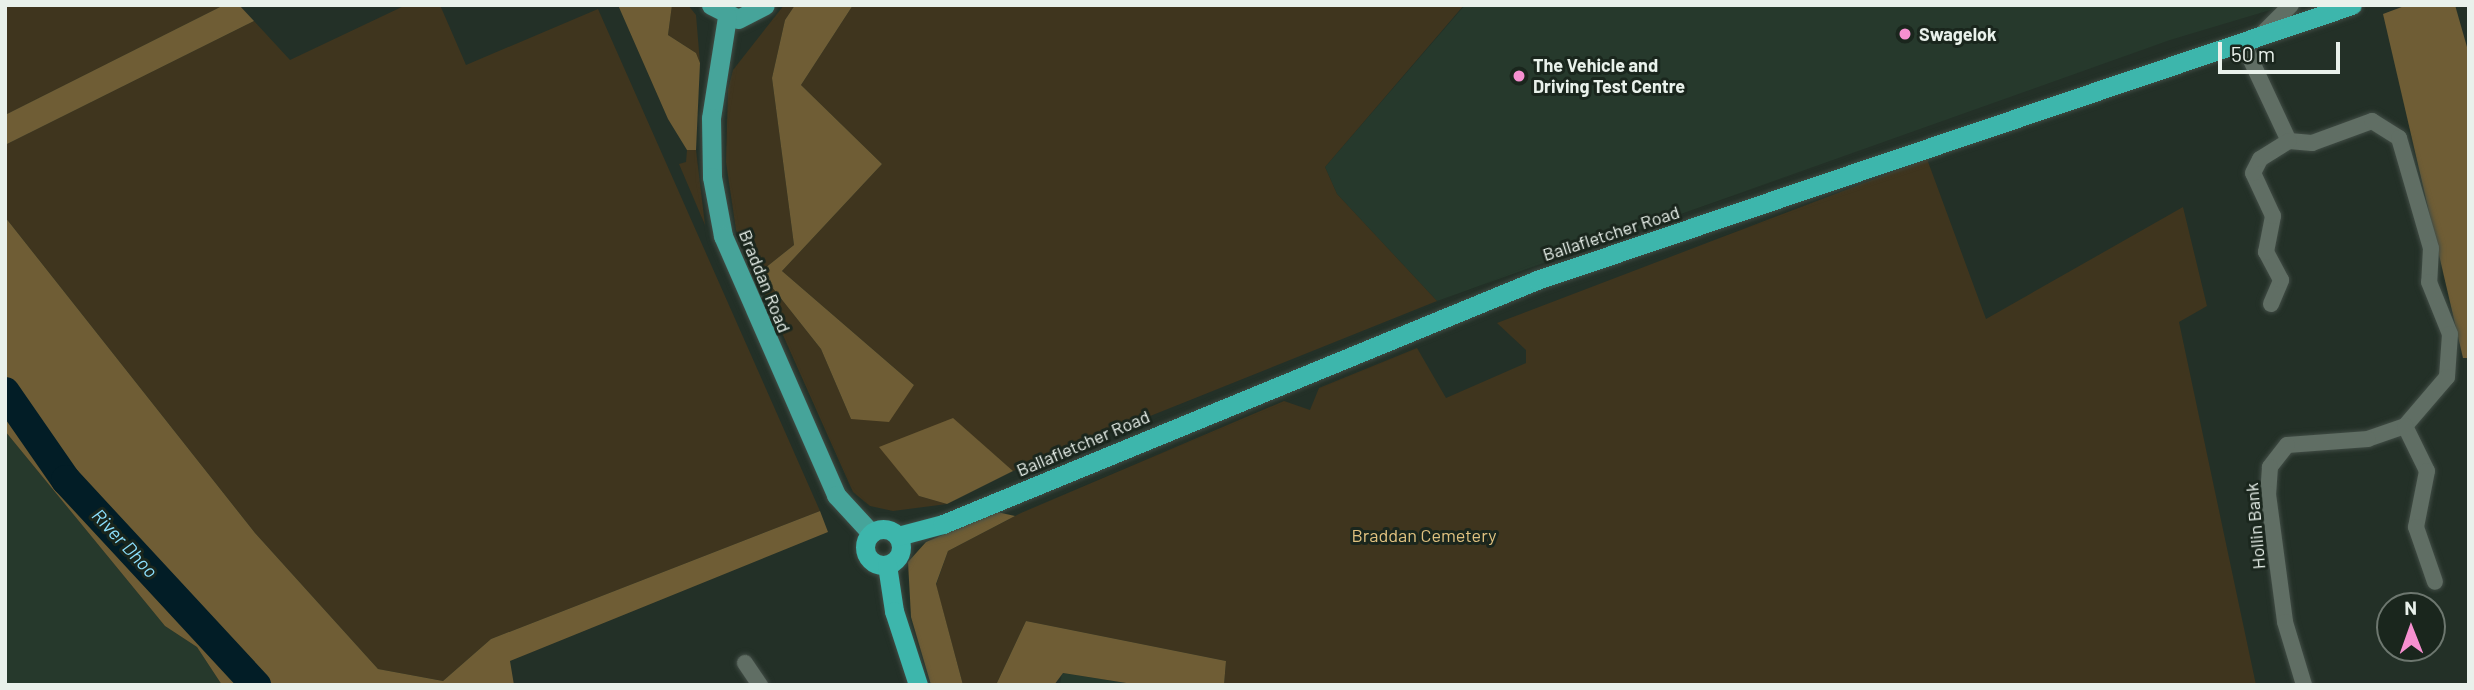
<!DOCTYPE html>
<html>
<head>
<meta charset="utf-8">
<style>
	body { margin:0 }
	#map { position:relative; width:2474px; height:690px; overflow:hidden; background:#233027; font-family:Barlow,sans-serif }
	div>[style] { position:absolute }
	.built>* { inset:0; background:#26392c }
	.green>* { inset:0; background:#3f351e }
	.forest>* { inset:0; background:#6f5d35 }
	.river>* { height:30px; margin:-15px; padding:0 15px; transform-origin:15px; border-radius:15px; background:#021d26 }
	.roads { filter:drop-shadow(0 0 2px #414c45) drop-shadow(0 0 2px #414c45) }
	.minor>* { height:16px; margin:-8px; padding:0 8px; transform-origin:8px; border-radius:8px; background:#606e64 }
	.primary>* { height:19px; margin:-9.5px; padding:0 9.5px; transform-origin:9.5px; border-radius:9.5px; background:#46a49a }
	.trunk>* { height:19px; margin:-9.5px; padding:0 9.5px; transform-origin:9.5px; border-radius:9.5px; background:#3db6ac }
	.trunk>.ring { margin:-9.5px; padding:0; box-sizing:content-box; background:none; border:19px solid #3db6ac; border-radius:50% }
	.dots>* { width:19px; height:19px; translate:-50% -50%; box-sizing:border-box; border:4px solid #1a261d; border-radius:50% }
	span { translate:-50% -50%; white-space:nowrap; text-align:center; line-height:1.15; -webkit-text-stroke:6px #1a261d; paint-order:stroke }
	.poi-label { font-size:18px; color:#e9f1eb; font-weight:700 }
	.left { translate:0 -50%; text-align:left }
	.street-label { font-size:18px; color:#e9f1eb }
	.park-label { font-size:18px; color:#e1c280 }
	.water-label { font-size:19px; color:#8bdffc; font-style:italic }
	.frame { position:absolute; inset:0; border:7px solid #e9f1eb; pointer-events:none }
	.north { position:absolute; left:2376px; top:592px; width:70px; height:70px; box-sizing:border-box; background:#1a261d; border:2px solid #6d776f; border-radius:50%; rotate:359deg; font-size:19px; font-weight:700; line-height:28px; text-align:center; color:#e9f1eb }
	.north::after { content:''; display:block; margin:auto; width:24px; height:32px; background:#f690d0; clip-path:polygon(50% 0,100% 100%,50% 72%,0 100%) }
	.scale { position:absolute; left:2218px; top:42px; width:122px; height:32px; box-sizing:border-box; border:4px solid #e9f1eb; border-top:0; padding-left:9px; font-size:21px; line-height:24px; white-space:nowrap; color:#e9f1eb; -webkit-text-stroke:5px #1a261d; paint-order:stroke }
</style>
</head>
<body>
<div id="map">
	<div class="built">
		<div style="clip-path:polygon(1465px 5px,2287px 5px,2170px 40px,1437px 301px,1337px 194px,1325px 167px)"></div>
		<div style="clip-path:polygon(5px 431px,165px 626px,197px 647px,222px 685px,5px 685px)"></div>
		<div style="clip-path:polygon(1062px 673px,1139px 685px,1060px 685px)"></div>
	</div>
	<div class="green">
		<div style="clip-path:polygon(5px 5px,224px 5px,5px 115px)"></div>
		<div style="clip-path:polygon(406px 5px,440px 5px,466px 65px,598px 9px,820px 511px,491px 639px,443px 681px,378px 669px,255px 533px,5px 217px,5px 145px,254px 21px,290px 60px)"></div>
		<div style="clip-path:polygon(672px 5px,688px 5px,696px 15px,700px 63px,696px 53px,668px 35px)"></div>
		<div style="clip-path:polygon(784px 5px,795px 5px,785px 20px,772px 78px,794px 245px,760px 272px,821px 349px,851px 419px,914px 385px,782px 271px,882px 164px,801px 85px,853px 5px,1464px 5px,1325px 167px,1337px 194px,1437px 301px,1013px 471px,952px 418px,919px 496px,947px 504px,893px 511px,870px 506px,853px 492px,736px 230px,726px 162px,728px 89px,733px 70px)"></div>
		<div style="clip-path:polygon(687px 150px,696px 150px,705px 225px,679px 164px,686px 162px)"></div>
		<div style="clip-path:polygon(1927px 159px,1986px 319px,2183px 207px,2207px 306px,2179px 322px,2256px 685px,1224px 685px,1226px 661px,1026px 621px,996px 685px,963px 685px,936px 585px,948px 551px,1021px 513px,1284px 401px,1310px 410px,1319px 388px,1417px 348px,1446px 398px,1526px 363px,1526px 350px,1497px 323px)"></div>
	</div>
	<div class="forest">
		<div style="clip-path:polygon(224px 5px,239px 5px,254px 21px,5px 145px,5px 115px)"></div>
		<div style="clip-path:polygon(618px 5px,672px 5px,668px 35px,696px 53px,700px 63px,696px 150px,687px 150px,668px 119px)"></div>
		<div style="clip-path:polygon(795px 5px,853px 5px,801px 85px,882px 164px,782px 271px,914px 385px,889px 422px,851px 419px,821px 349px,760px 272px,794px 245px,772px 78px,785px 20px)"></div>
		<div style="clip-path:polygon(2407px 5px,2455px 5px,2469px 54px,2469px 358px,2463px 358px,2383px 14px)"></div>
		<div style="clip-path:polygon(5px 217px,255px 533px,378px 669px,443px 681px,491px 639px,820px 511px,828px 532px,510px 661px,514px 685px,222px 685px,197px 647px,165px 626px,5px 431px)"></div>
		<div style="clip-path:polygon(953px 418px,1013px 471px,947px 504px,919px 496px,879px 447px)"></div>
		<div style="clip-path:polygon(997px 512px,1015px 516px,948px 551px,936px 584px,963px 685px,931px 685px,911px 617px,908px 562px,926px 542px)"></div>
		<div style="clip-path:polygon(1026px 621px,1226px 661px,1224px 685px,1139px 685px,1063px 673px,1054px 685px,996px 685px)"></div>
	</div>
	<div class="river">
		<div style="left:5px;top:392px;width:107px;rotate:55.3deg"></div>
		<div style="left:66px;top:480px;width:280px;rotate:47.2deg"></div>
	</div>
	<div class="roads">
		<div class="minor">
			<div style="left:2264px;top:32px;width:38px;rotate:-45deg"></div>
			<div style="left:2243px;top:43px;width:108px;rotate:64.9deg"></div>
			<div style="left:2289px;top:141px;width:23px;rotate:5deg"></div>
			<div style="left:2312px;top:143px;width:64px;rotate:-20.1deg"></div>
			<div style="left:2372px;top:121px;width:32px;rotate:32deg"></div>
			<div style="left:2399px;top:138px;width:115px;rotate:73.8deg"></div>
			<div style="left:2431px;top:248px;width:34px;rotate:93deg"></div>
			<div style="left:2429px;top:282px;width:56px;rotate:68deg"></div>
			<div style="left:2450px;top:334px;width:43px;rotate:94deg"></div>
			<div style="left:2447px;top:377px;width:65px;rotate:130.6deg"></div>
			<div style="left:2405px;top:426px;width:39px;rotate:161deg"></div>
			<div style="left:2368px;top:439px;width:81px;rotate:175.8deg"></div>
			<div style="left:2287px;top:445px;width:28px;rotate:128deg"></div>
			<div style="left:2270px;top:467px;width:27px;rotate:94deg"></div>
			<div style="left:2268px;top:494px;width:129px;rotate:82.4deg"></div>
			<div style="left:2285px;top:622px;width:66px;rotate:73.2deg"></div>
			<div style="left:2271px;top:304px;width:26px;rotate:-67deg"></div>
			<div style="left:2281px;top:280px;width:32px;rotate:-118deg"></div>
			<div style="left:2266px;top:252px;width:37px;rotate:-79deg"></div>
			<div style="left:2273px;top:216px;width:47px;rotate:-114.9deg"></div>
			<div style="left:2253px;top:173px;width:16px;rotate:-63deg"></div>
			<div style="left:2260px;top:159px;width:34px;rotate:-32deg"></div>
			<div style="left:2405px;top:426px;width:50px;rotate:63.9deg"></div>
			<div style="left:2427px;top:471px;width:57px;rotate:101.1deg"></div>
			<div style="left:2416px;top:527px;width:58px;rotate:70.9deg"></div>
			<div style="left:745px;top:663px;width:27px;rotate:56deg"></div>
		</div>
		<div class="primary">
			<div style="left:711px;top:5px;width:30px;rotate:27deg"></div>
			<div style="left:738px;top:19px;width:30px;rotate:-27deg"></div>
			<div style="left:727px;top:17px;width:102px;rotate:99deg"></div>
			<div style="left:711px;top:118px;width:59px;rotate:89deg"></div>
			<div style="left:712px;top:177px;width:60px;rotate:79.4deg"></div>
			<div style="left:723px;top:236px;width:283px;rotate:66.4deg"></div>
			<div style="left:836px;top:495px;width:52px;rotate:47.4deg"></div>
		</div>
		<div class="trunk">
			<div class="ring" style="left:865px;top:529px;width:17px;height:17px"></div>
			<div style="left:898px;top:536px;width:47px;rotate:-14.9deg"></div>
			<div style="left:943px;top:524px;width:642px;rotate:-22.33deg"></div>
			<div style="left:1537px;top:280px;width:860px;rotate:-18.65deg"></div>
			<div style="left:887px;top:565px;width:47px;rotate:81.3deg"></div>
			<div style="left:894px;top:611px;width:78px;rotate:72deg"></div>
		</div>
	</div>
	<div class="dots">
		<div style="left:1905px;top:34px;background:#f690d0"></div>
		<div style="left:1519px;top:76px;background:#f690d0"></div>
	</div>
	<div class="poi-label">
		<span class="left" style="left:1919px;top:34px">Swagelok</span>
		<span class="left" style="left:1533px;top:76px">The Vehicle and<br>Driving Test Centre</span>
	</div>
	<div class="street-label">
		<span style="left:1611px;top:233px;rotate:-18deg">Ballafletcher Road</span>
		<span style="left:765px;top:281px;rotate:68deg">Braddan Road</span>
		<span style="left:1083px;top:443px;rotate:-23deg">Ballafletcher Road</span>
		<span style="left:2255px;top:526px;rotate:-95deg">Hollin Bank</span>
	</div>
	<div class="park-label">
		<span style="left:1424px;top:535px">Braddan Cemetery</span>
	</div>
	<div class="water-label">
		<span style="left:125px;top:543px;rotate:47deg">River Dhoo</span>
	</div>
	<div class="frame"></div>
	<div class="north">N</div>
	<div class="scale">50 m</div>
</div>
</body>
</html>
